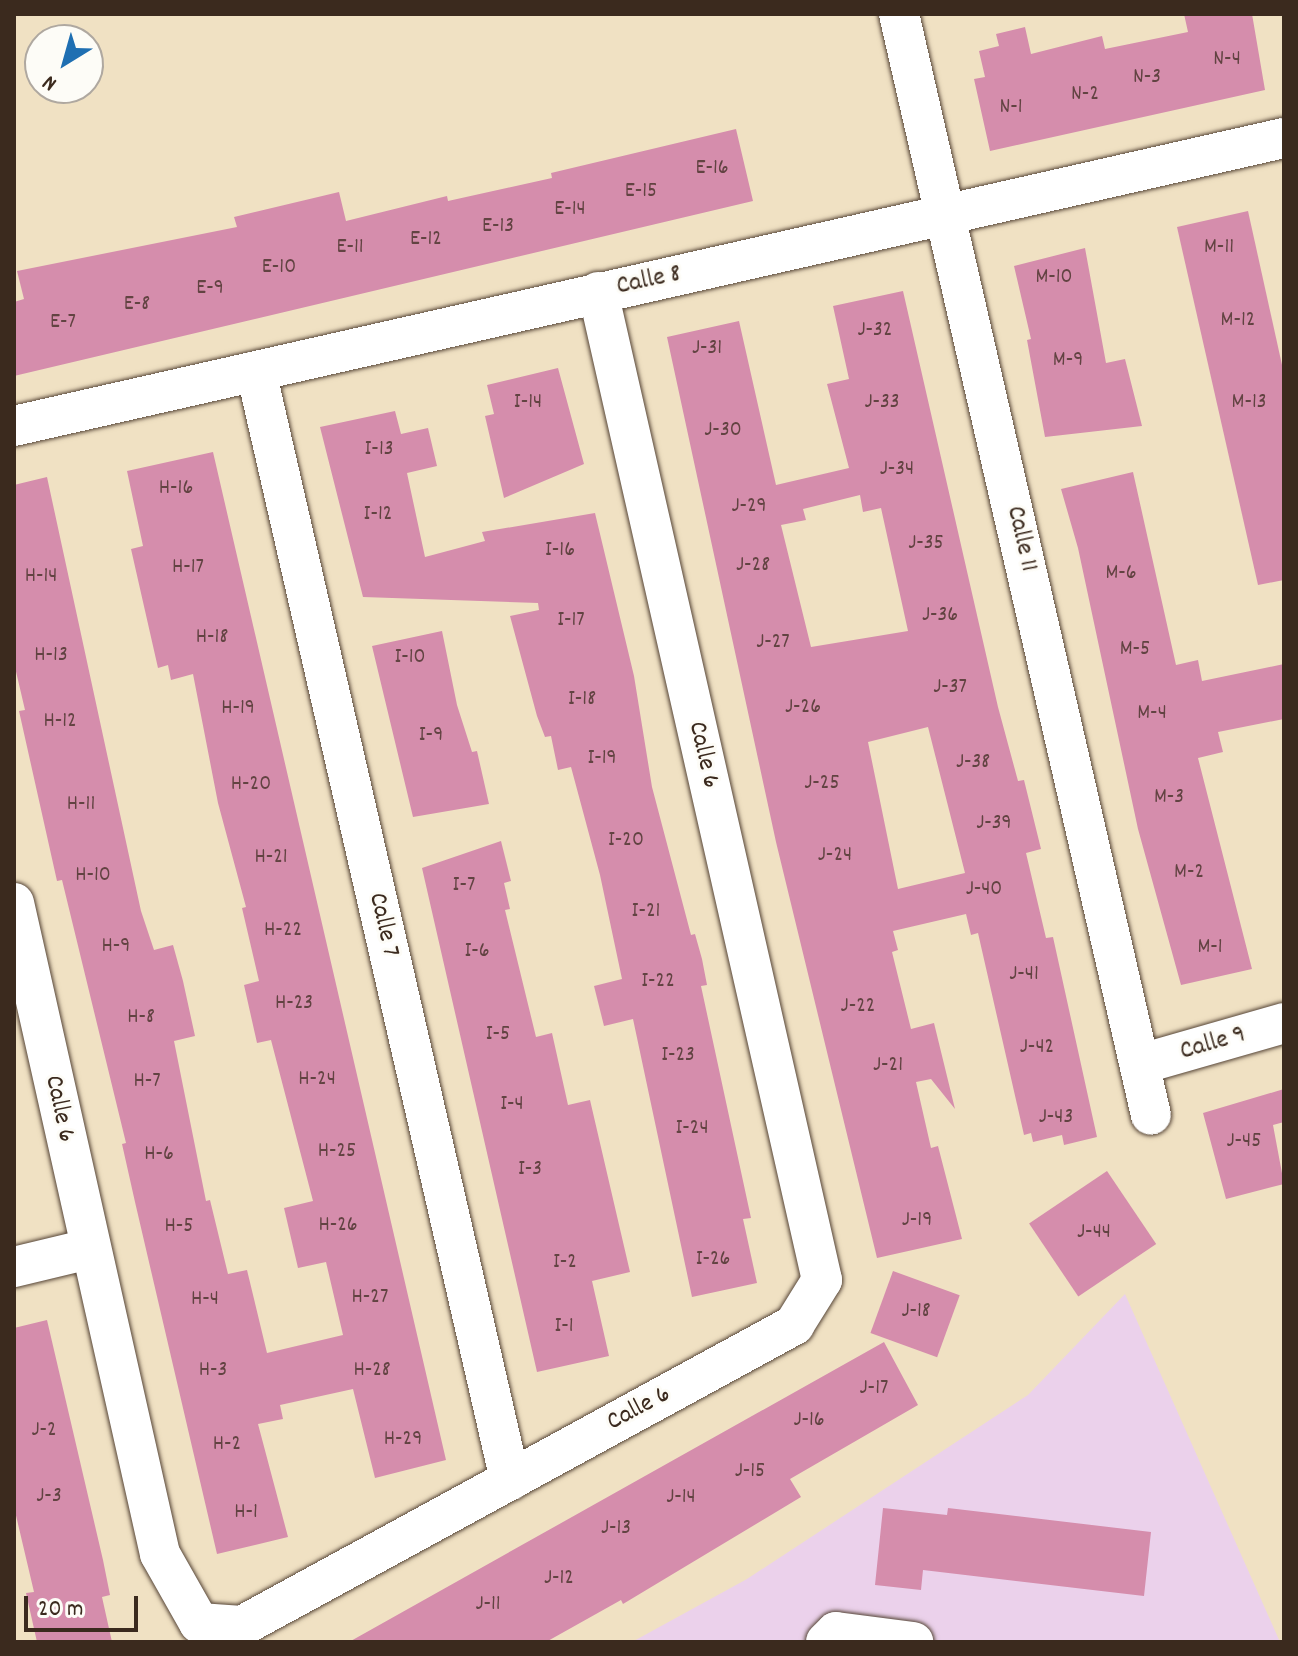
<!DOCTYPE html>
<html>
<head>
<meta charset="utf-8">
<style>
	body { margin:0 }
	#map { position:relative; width:1298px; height:1656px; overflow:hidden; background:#f0e1c3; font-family:Dekko,sans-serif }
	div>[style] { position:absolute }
	.built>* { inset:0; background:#ebd1eb }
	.building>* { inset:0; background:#d58dac; transform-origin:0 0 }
	.roads { filter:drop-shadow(0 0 2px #564537) drop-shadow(0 0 2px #564537) }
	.minor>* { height:40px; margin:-20px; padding:0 20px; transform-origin:20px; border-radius:20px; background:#fff }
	span { translate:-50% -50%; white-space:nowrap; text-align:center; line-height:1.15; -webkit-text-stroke:6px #fdfcf7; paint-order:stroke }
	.number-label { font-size:22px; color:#624342 }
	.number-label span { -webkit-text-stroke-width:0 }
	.street-label { font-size:26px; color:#3b2a1e }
	.frame { position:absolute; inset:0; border:16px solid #3b2a1e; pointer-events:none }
	.north { position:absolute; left:24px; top:24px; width:80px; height:80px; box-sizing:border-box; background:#fdfcf7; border:2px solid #afa8a0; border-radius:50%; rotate:217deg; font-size:22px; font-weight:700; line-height:32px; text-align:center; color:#3b2a1e }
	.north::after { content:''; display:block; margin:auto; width:28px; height:36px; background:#1f6fb2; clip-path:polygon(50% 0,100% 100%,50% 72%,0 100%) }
	.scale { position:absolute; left:24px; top:1596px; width:114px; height:36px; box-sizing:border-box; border:4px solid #3b2a1e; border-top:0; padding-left:10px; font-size:24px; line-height:28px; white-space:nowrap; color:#3b2a1e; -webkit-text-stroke:6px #fdfcf7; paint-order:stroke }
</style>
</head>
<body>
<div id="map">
	<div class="built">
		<div style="clip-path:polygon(1125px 1294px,1280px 1642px,632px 1642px,747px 1579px,1028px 1395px)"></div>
	</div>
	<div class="building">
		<div style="clip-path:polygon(1184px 14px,1252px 14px,1265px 90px,990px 151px,974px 79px,985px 77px,979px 51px,999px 46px,996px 34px,1025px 27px,1031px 54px,1102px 36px,1105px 49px,1188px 32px)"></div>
		<div style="clip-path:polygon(736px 129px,753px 201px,14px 376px,14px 302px,24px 299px,17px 271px,237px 227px,234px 217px,339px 192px,346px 221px,447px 196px,448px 201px,552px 178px,551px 173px)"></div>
		<div style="clip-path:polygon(1248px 211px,1284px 374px,1284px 580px,1258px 585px,1177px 227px)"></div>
		<div style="clip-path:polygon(1085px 248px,1106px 363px,1125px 359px,1142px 426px,1045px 437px,1027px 340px,1031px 339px,1014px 266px)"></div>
		<div style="clip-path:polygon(evenodd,903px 291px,998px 707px,1018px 781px,1024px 780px,1041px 849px,1026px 853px,1046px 938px,1053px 937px,1097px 1137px,1064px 1145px,1062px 1135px,1033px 1142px,1031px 1133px,1024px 1135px,978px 933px,971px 935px,966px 914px,893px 931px,898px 950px,892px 952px,911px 1029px,934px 1023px,955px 1109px,931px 1079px,916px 1082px,931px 1148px,938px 1146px,962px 1239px,877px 1258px,776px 842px,667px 337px,739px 321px,776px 485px,849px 468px,827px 384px,849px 379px,833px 306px,903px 291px,860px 495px,863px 512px,881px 508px,908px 631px,811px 647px,781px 525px,806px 520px,803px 509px,860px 495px,903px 291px,928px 727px,965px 873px,898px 889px,868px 742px,928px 727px)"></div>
		<div style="clip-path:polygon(558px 368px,584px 464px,504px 498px,485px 416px,494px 414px,487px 385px)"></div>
		<div style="clip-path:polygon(395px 411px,401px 434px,428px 428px,437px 466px,407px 473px,425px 557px,485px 541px,482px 532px,595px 513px,634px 676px,652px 787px,691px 935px,695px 934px,702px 959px,707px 985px,701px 986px,751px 1218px,743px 1219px,757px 1283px,692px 1297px,633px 1019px,604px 1026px,594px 986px,622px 979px,600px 875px,571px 767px,558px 770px,551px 736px,545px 737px,537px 716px,510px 616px,539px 610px,538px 603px,363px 597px,320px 427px)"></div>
		<div style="clip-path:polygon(213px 452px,446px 1460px,375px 1478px,353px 1389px,280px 1405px,283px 1419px,258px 1424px,288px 1537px,217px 1554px,135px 1202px,122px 1144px,126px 1143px,62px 880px,57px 881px,19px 711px,25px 710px,14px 663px,14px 485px,47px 477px,141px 911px,154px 950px,173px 945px,183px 981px,195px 1036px,174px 1041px,206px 1201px,210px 1200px,228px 1274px,247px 1270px,267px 1353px,343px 1335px,326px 1262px,298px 1268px,284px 1208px,313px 1201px,271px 1040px,257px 1043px,244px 985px,259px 981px,242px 908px,246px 907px,218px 803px,193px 674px,171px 680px,168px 665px,158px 668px,131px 549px,143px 546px,127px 471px)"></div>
		<div style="clip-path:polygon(1133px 472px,1176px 665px,1198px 660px,1202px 681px,1284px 664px,1284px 719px,1218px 732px,1223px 752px,1198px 758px,1252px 969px,1181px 985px,1138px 829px,1078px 548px,1061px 489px)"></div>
		<div style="clip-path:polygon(442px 631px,457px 705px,472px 752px,477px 751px,489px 804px,413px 817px,372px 646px)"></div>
		<div style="clip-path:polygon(501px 841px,511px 881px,504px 883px,510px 909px,505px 910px,536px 1037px,552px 1033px,568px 1105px,590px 1100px,630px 1272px,592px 1281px,609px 1356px,537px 1372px,422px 868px)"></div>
		<div style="clip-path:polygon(1284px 1089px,1284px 1122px,1273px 1125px,1284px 1184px,1226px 1199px,1203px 1113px)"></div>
		<div style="left:1107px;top:1171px;width:88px;height:94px;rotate:56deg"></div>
		<div style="left:893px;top:1271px;width:71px;height:66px;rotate:20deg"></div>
		<div style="clip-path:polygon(47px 1320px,103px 1560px,110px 1595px,102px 1597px,112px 1642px,37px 1642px,26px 1593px,34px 1592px,14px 1507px,14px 1328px)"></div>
		<div style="clip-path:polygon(884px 1342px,918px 1405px,790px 1479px,801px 1497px,623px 1604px,621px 1600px,546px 1642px,349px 1642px)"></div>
		<div style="clip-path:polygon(883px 1508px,947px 1515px,948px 1508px,1151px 1532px,1144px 1596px,923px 1570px,921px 1590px,875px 1585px)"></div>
	</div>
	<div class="roads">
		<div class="minor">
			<div style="left:899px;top:14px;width:1129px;rotate:77.11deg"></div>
			<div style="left:256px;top:371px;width:1138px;rotate:77.1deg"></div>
			<div style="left:14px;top:426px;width:1302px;rotate:-12.78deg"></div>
			<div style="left:14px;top:903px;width:667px;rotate:77.36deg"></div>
			<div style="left:160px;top:1554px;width:79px;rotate:60.5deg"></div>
			<div style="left:199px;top:1623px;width:43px;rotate:4deg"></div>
			<div style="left:242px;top:1626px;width:629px;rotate:-28.6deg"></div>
			<div style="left:794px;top:1325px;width:53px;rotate:-58.1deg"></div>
			<div style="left:822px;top:1280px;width:1013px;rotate:-102.77deg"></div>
			<div style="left:1141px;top:1064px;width:149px;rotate:-16deg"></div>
			<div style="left:14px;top:1267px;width:77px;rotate:-13.5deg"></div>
			<div style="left:826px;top:1642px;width:14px;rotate:-45deg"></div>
			<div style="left:836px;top:1632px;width:78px;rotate:7.4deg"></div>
		</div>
	</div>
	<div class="number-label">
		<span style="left:1227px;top:60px">N-4</span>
		<span style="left:1147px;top:78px">N-3</span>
		<span style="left:1085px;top:95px">N-2</span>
		<span style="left:1011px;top:108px">N-1</span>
		<span style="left:712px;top:169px">E-16</span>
		<span style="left:641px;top:192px">E-15</span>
		<span style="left:570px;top:210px">E-14</span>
		<span style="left:498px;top:227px">E-13</span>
		<span style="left:426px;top:240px">E-12</span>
		<span style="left:350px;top:248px">E-11</span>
		<span style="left:1219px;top:248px">M-11</span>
		<span style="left:279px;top:268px">E-10</span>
		<span style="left:1054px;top:278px">M-10</span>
		<span style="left:210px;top:289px">E-9</span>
		<span style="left:137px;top:305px">E-8</span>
		<span style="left:1238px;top:321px">M-12</span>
		<span style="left:63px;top:323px">E-7</span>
		<span style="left:875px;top:331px">J-32</span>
		<span style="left:707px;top:349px">J-31</span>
		<span style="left:1068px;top:361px">M-9</span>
		<span style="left:528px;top:403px">I-14</span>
		<span style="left:882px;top:403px">J-33</span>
		<span style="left:1249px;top:403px">M-13</span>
		<span style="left:723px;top:431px">J-30</span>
		<span style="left:379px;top:450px">I-13</span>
		<span style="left:897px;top:470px">J-34</span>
		<span style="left:176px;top:489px">H-16</span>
		<span style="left:749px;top:507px">J-29</span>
		<span style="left:378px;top:515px">I-12</span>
		<span style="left:926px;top:544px">J-35</span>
		<span style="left:560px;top:551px">I-16</span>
		<span style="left:753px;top:566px">J-28</span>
		<span style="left:188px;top:568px">H-17</span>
		<span style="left:1121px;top:574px">M-6</span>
		<span style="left:41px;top:577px">H-14</span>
		<span style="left:940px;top:616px">J-36</span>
		<span style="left:571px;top:621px">I-17</span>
		<span style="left:212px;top:638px">H-18</span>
		<span style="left:773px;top:643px">J-27</span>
		<span style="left:1135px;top:650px">M-5</span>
		<span style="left:51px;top:656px">H-13</span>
		<span style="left:410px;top:658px">I-10</span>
		<span style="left:950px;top:688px">J-37</span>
		<span style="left:582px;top:700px">I-18</span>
		<span style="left:803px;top:708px">J-26</span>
		<span style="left:238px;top:709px">H-19</span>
		<span style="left:1152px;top:714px">M-4</span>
		<span style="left:60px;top:722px">H-12</span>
		<span style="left:431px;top:736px">I-9</span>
		<span style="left:602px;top:759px">I-19</span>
		<span style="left:973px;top:763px">J-38</span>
		<span style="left:822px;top:784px">J-25</span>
		<span style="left:251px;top:785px">H-20</span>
		<span style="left:1169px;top:798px">M-3</span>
		<span style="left:81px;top:805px">H-11</span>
		<span style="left:994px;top:824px">J-39</span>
		<span style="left:626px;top:841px">I-20</span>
		<span style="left:835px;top:856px">J-24</span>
		<span style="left:271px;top:858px">H-21</span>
		<span style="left:1189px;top:873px">M-2</span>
		<span style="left:93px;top:876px">H-10</span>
		<span style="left:464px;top:886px">I-7</span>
		<span style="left:984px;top:890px">J-40</span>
		<span style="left:646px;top:912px">I-21</span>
		<span style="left:283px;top:931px">H-22</span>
		<span style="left:116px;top:947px">H-9</span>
		<span style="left:1210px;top:948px">M-1</span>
		<span style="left:477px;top:952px">I-6</span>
		<span style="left:1024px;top:975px">J-41</span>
		<span style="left:658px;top:982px">I-22</span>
		<span style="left:294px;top:1004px">H-23</span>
		<span style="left:858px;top:1007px">J-22</span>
		<span style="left:141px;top:1018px">H-8</span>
		<span style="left:498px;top:1035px">I-5</span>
		<span style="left:1037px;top:1048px">J-42</span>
		<span style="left:678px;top:1056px">I-23</span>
		<span style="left:888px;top:1066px">J-21</span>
		<span style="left:317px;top:1080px">H-24</span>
		<span style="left:147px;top:1082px">H-7</span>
		<span style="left:512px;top:1105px">I-4</span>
		<span style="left:1056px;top:1118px">J-43</span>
		<span style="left:692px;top:1129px">I-24</span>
		<span style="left:1244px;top:1142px">J-45</span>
		<span style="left:337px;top:1152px">H-25</span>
		<span style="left:159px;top:1155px">H-6</span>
		<span style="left:530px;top:1170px">I-3</span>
		<span style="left:917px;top:1221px">J-19</span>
		<span style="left:338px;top:1226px">H-26</span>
		<span style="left:179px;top:1227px">H-5</span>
		<span style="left:1094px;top:1233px">J-44</span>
		<span style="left:713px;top:1260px">I-26</span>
		<span style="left:565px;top:1263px">I-2</span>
		<span style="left:370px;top:1298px">H-27</span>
		<span style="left:205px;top:1300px">H-4</span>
		<span style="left:916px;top:1312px">J-18</span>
		<span style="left:564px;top:1327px">I-1</span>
		<span style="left:213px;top:1371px">H-3</span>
		<span style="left:372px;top:1371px">H-28</span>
		<span style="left:874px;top:1389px">J-17</span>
		<span style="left:809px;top:1421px">J-16</span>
		<span style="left:44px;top:1431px">J-2</span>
		<span style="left:403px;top:1440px">H-29</span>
		<span style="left:227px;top:1445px">H-2</span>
		<span style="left:750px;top:1472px">J-15</span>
		<span style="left:49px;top:1497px">J-3</span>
		<span style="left:681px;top:1498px">J-14</span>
		<span style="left:246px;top:1513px">H-1</span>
		<span style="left:616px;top:1529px">J-13</span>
		<span style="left:559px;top:1579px">J-12</span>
		<span style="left:488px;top:1605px">J-11</span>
	</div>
	<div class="street-label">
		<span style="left:649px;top:281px;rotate:-12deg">Calle 8</span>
		<span style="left:1021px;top:539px;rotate:77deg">Calle 11</span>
		<span style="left:703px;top:755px;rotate:77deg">Calle 6</span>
		<span style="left:383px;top:925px;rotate:77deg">Calle 7</span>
		<span style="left:1213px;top:1044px;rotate:-16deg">Calle 9</span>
		<span style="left:59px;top:1109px;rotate:78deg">Calle 6</span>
		<span style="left:639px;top:1409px;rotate:-28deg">Calle 6</span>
	</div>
	<div class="frame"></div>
	<div class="north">N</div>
	<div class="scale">20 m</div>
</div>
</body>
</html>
